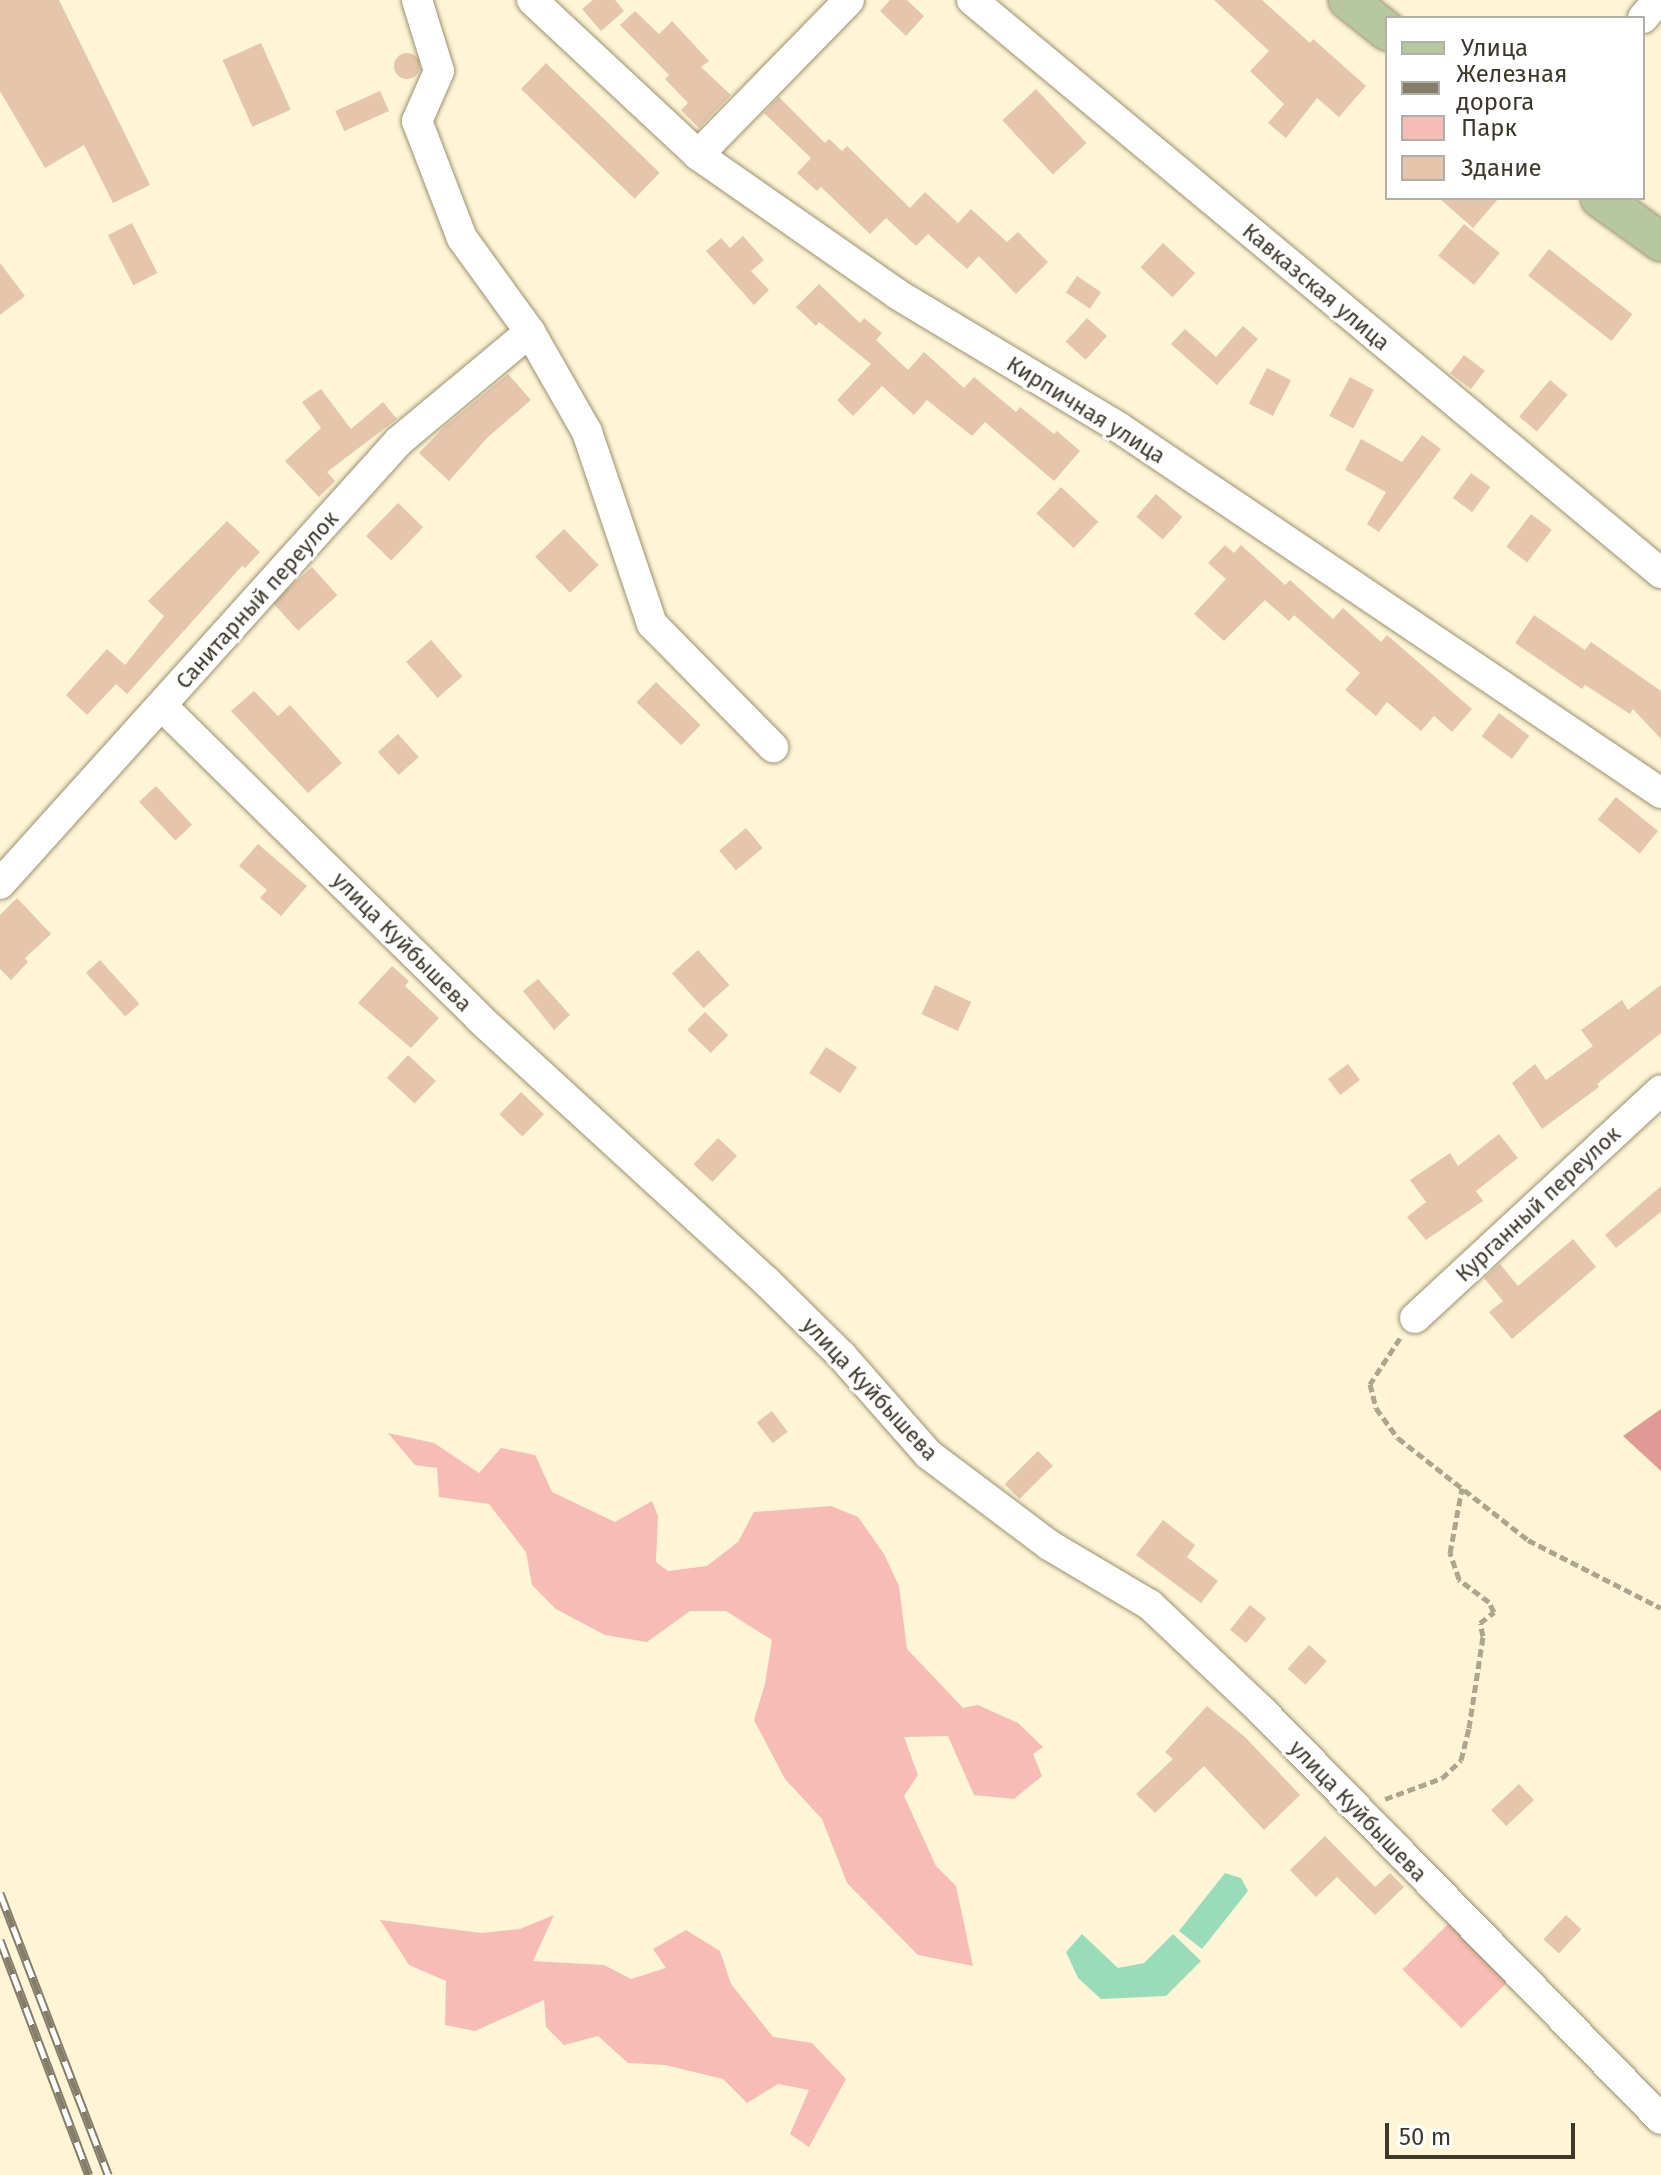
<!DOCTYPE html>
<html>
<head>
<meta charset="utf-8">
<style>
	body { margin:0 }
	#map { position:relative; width:1661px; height:2175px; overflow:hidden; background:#fef5d7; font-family:"Fira Sans",sans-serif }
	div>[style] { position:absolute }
	.green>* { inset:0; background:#f8bcb7; transform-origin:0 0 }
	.forest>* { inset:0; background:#df9a95 }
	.water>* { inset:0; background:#98dcb9 }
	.building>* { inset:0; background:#e6c5ad; transform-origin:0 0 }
	.round { border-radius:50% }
	.path>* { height:5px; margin-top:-2.5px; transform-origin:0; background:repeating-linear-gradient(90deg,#ada58e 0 8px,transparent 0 12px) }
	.roads { filter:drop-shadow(0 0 2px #9b916f) drop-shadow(0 0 2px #9b916f) }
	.minor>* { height:30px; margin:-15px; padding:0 15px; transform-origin:15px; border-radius:15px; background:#fff }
	.major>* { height:38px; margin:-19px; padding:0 19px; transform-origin:19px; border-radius:19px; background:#b7c7a0 }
	.rail>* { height:9px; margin-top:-4.5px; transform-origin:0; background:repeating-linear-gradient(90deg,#fff 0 18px,#847d69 0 36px); box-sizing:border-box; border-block:2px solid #847d69 }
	span { translate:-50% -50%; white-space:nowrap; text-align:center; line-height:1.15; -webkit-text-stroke:6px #fff; paint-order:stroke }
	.street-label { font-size:22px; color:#3d382a }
	.legend { position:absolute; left:1385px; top:16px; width:260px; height:184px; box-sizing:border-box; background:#fff; border:2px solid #b1afaa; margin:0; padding:10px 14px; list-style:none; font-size:24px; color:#3d382a }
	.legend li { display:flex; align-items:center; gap:16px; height:40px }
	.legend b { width:40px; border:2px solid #b1afaa }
	.scale { position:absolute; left:1385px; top:2123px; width:190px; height:36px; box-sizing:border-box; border:4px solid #3d382a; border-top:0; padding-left:10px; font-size:24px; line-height:28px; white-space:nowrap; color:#3d382a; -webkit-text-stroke:6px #fff; paint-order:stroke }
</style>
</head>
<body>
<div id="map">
	<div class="green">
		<div style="clip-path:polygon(388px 1433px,434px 1443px,479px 1473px,501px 1448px,535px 1455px,552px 1492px,615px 1522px,652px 1501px,658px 1516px,656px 1562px,668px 1571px,707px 1566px,738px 1542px,754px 1512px,831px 1506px,858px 1517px,884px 1554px,899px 1586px,907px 1649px,963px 1708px,978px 1705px,1018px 1723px,1043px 1747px,1033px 1754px,1042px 1776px,1014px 1799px,974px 1795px,948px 1736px,904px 1737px,918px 1775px,904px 1796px,936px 1866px,956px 1886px,973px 1966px,918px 1955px,847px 1883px,822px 1819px,785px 1779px,754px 1720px,765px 1684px,772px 1640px,726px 1611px,690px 1611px,647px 1642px,605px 1635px,556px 1609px,532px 1585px,526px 1552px,489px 1504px,439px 1497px,437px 1468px,415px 1465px)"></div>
		<div style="clip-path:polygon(554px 1915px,533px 1961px,604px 1965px,631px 1979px,666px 1968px,653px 1949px,686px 1930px,720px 1951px,731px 1984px,773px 2037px,812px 2043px,846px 2079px,809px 2147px,790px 2134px,809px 2090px,778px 2084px,747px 2103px,723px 2079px,665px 2065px,628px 2063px,598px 2036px,564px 2045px,546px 2027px,544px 2000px,475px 2031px,445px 2025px,446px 1981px,409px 1965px,380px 1920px,481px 1933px,520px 1929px)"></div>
		<div style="left:1450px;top:1922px;width:83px;height:67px;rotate:45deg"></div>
	</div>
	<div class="forest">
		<div style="clip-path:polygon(1661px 1409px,1661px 1471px,1623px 1436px)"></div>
	</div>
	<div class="water">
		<div style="clip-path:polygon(1225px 1873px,1241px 1878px,1248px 1891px,1202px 1949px,1179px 1931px)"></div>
		<div style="clip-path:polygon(1082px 1934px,1118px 1968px,1144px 1963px,1173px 1934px,1201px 1961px,1166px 1996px,1101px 1999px,1078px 1978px,1066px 1952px)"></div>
	</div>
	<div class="building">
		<div style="clip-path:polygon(0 0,59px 0,150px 185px,113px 203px,84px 145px,45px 168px,0 91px)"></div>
		<div style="clip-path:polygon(593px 0,615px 0,624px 11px,601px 31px,582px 9px)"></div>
		<div style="clip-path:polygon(890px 0,907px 0,924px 16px,906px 36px,880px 11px)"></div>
		<div style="clip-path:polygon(1214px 0,1262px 0,1310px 43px,1313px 39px,1366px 86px,1339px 117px,1317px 98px,1286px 138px,1268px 123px,1284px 104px,1250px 71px,1269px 51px)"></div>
		<div style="clip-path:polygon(635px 11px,659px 34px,672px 21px,709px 61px,701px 67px,731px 95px,699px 128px,681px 110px,688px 103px,665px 79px,669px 75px,620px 25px)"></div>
		<div style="left:261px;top:43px;width:73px;height:42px;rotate:66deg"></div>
		<div class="round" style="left:394px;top:53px;width:26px;height:26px"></div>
		<div style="left:546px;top:63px;width:158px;height:36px;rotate:44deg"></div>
		<div style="left:1036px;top:89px;width:74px;height:46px;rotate:47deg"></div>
		<div style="left:380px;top:91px;width:22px;height:49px;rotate:66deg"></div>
		<div style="clip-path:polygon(779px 97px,825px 143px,829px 139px,842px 151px,847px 146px,910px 208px,925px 192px,958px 223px,971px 209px,1007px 242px,1018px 232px,1048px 262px,1016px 294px,979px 256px,967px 269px,928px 234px,916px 246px,886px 218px,870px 234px,821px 187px,817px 191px,797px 173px,811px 158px,764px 113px)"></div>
		<div style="clip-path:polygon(1439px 198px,1499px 198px,1473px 228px)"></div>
		<div style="left:132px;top:223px;width:56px;height:27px;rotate:63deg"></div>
		<div style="left:1464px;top:224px;width:46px;height:41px;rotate:39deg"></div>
		<div style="clip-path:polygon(743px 236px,764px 260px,751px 271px,769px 290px,754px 305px,706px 251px,721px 238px,730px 248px)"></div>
		<div style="left:1163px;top:243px;width:44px;height:33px;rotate:43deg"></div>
		<div style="left:1549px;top:249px;width:106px;height:34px;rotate:38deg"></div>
		<div style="clip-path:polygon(0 263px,25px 296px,0 315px)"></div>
		<div style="left:1077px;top:276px;width:29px;height:20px;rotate:34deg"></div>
		<div style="clip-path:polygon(819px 284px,860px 323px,864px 318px,882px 333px,876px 340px,908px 370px,924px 352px,964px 388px,974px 377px,1016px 412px,1020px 407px,1054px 434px,1057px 431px,1080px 451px,1054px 481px,985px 422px,972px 436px,927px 400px,914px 415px,882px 386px,853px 416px,837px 400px,871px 364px,819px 322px,816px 326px,796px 307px)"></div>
		<div style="left:1087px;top:318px;width:27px;height:32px;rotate:42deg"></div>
		<div style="clip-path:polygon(1243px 326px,1258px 339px,1217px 385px,1171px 344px,1185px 329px,1216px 357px)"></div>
		<div style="left:1464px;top:355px;width:26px;height:23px;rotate:37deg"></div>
		<div style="left:1267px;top:368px;width:27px;height:40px;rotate:27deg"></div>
		<div style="clip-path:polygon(508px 374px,531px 400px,488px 437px,449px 481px,419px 453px,443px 428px)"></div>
		<div style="left:1350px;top:377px;width:27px;height:44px;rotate:28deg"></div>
		<div style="left:1550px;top:380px;width:23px;height:48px;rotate:40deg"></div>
		<div style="clip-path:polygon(321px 389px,351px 429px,383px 402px,397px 419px,327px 472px,335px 481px,319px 497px,285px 461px,321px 428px,302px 402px)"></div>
		<div style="clip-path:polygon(1422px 435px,1441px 449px,1379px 532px,1367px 524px,1386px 492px,1345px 470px,1361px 439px,1402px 462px)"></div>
		<div style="left:1471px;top:473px;width:24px;height:31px;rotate:36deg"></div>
		<div style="left:1061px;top:487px;width:51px;height:36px;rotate:43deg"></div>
		<div style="left:1156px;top:494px;width:35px;height:30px;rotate:41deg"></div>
		<div style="left:398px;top:503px;width:35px;height:46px;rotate:44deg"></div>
		<div style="left:1531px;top:514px;width:26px;height:41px;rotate:37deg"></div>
		<div style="clip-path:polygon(227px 521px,260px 552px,245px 568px,242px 566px,127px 694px,116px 684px,87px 715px,66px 695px,107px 649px,125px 665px,164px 616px,148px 601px)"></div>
		<div style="left:564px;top:529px;width:50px;height:40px;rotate:46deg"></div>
		<div style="clip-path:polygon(1225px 545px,1234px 553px,1241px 545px,1285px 585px,1290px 580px,1333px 619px,1343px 608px,1381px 642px,1387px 635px,1472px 709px,1452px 732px,1434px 716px,1421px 731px,1387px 702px,1376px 716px,1345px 690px,1360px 673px,1294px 615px,1289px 621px,1265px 600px,1224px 641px,1194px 614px,1226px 579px,1208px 563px)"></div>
		<div style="left:312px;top:567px;width:38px;height:53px;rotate:48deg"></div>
		<div style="clip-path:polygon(1534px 615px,1585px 650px,1591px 642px,1661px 691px,1661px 739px,1633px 709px,1630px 714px,1585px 685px,1582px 689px,1515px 643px)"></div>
		<div style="left:431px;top:640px;width:48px;height:33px;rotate:49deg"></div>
		<div style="left:656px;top:682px;width:62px;height:28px;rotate:44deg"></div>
		<div style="clip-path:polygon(254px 691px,278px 716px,290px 705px,342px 763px,308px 793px,231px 711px)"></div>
		<div style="left:1499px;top:713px;width:38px;height:29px;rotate:37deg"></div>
		<div style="left:398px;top:734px;width:31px;height:27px;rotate:48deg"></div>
		<div style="left:156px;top:786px;width:53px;height:23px;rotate:47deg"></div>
		<div style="left:1616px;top:797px;width:54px;height:29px;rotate:39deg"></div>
		<div style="left:746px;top:828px;width:26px;height:35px;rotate:50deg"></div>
		<div style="clip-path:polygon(258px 844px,307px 886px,281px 916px,260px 898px,267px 890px,239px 866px)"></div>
		<div style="clip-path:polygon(17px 898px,51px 934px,25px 958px,28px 962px,11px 980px,0 969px,0 915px)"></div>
		<div style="left:698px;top:950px;width:47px;height:35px;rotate:48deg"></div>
		<div style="left:100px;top:960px;width:59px;height:19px;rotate:48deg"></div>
		<div style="clip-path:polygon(392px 966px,409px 981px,405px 986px,439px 1018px,411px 1048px,358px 1003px)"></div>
		<div style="clip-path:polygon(538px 979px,570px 1015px,554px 1030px,523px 991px)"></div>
		<div style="left:935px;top:985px;width:40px;height:32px;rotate:25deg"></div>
		<div style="clip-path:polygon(1661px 985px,1661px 1033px,1597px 1084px,1599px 1087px,1542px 1129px,1512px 1083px,1535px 1064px,1546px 1080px,1593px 1046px,1581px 1030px,1622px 1000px,1628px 1010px)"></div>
		<div style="left:705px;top:1012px;width:33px;height:25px;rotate:45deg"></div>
		<div style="left:826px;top:1047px;width:37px;height:31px;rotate:33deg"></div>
		<div style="left:408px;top:1055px;width:38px;height:31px;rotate:43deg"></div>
		<div style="left:1348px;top:1064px;width:20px;height:25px;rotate:53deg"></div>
		<div style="left:521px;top:1092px;width:32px;height:31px;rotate:44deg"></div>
		<div style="clip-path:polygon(1499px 1134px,1518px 1158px,1476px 1191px,1483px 1201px,1426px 1240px,1407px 1217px,1426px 1202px,1410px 1180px,1450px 1153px,1458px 1166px)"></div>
		<div style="left:718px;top:1138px;width:26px;height:36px;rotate:43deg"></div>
		<div style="clip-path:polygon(1661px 1186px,1661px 1212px,1616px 1248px,1605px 1235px)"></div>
		<div style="clip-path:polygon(1573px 1239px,1596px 1267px,1512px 1339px,1489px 1312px,1503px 1301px,1484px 1278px,1500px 1264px,1518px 1286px)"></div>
		<div style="left:772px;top:1411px;width:26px;height:19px;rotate:53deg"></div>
		<div style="left:1038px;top:1451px;width:21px;height:47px;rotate:45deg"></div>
		<div style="clip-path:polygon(1163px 1520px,1195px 1545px,1187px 1557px,1218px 1581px,1201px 1603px,1136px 1555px)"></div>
		<div style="left:1250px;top:1605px;width:21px;height:32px;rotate:39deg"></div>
		<div style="left:1309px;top:1645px;width:24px;height:32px;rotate:42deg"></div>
		<div style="clip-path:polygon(1207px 1706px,1245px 1737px,1300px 1795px,1264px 1830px,1204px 1766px,1155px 1813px,1136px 1794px,1173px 1759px,1165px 1752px)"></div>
		<div style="left:1519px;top:1784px;width:22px;height:38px;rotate:47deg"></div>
		<div style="clip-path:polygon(1325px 1836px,1375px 1887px,1390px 1873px,1404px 1887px,1375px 1915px,1337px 1877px,1316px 1897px,1290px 1870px)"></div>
		<div style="left:1566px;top:1915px;width:21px;height:33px;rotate:43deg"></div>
	</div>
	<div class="path">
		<div style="left:1400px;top:1338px;width:55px;rotate:123.1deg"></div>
		<div style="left:1370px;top:1384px;width:25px;rotate:76deg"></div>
		<div style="left:1376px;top:1408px;width:37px;rotate:54deg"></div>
		<div style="left:1398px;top:1438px;width:165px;rotate:38.1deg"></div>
		<div style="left:1528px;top:1540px;width:149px;rotate:27.1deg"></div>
		<div style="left:1385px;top:1799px;width:61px;rotate:-20.2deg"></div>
		<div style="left:1442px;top:1778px;width:26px;rotate:-43deg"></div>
		<div style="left:1461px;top:1760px;width:33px;rotate:-76deg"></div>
		<div style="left:1469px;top:1728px;width:93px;rotate:-81.3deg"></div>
		<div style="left:1483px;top:1636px;width:13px;rotate:-103deg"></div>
		<div style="left:1480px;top:1623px;width:18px;rotate:-38deg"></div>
		<div style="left:1494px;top:1612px;width:11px;rotate:-117deg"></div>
		<div style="left:1489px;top:1602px;width:38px;rotate:-143deg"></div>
		<div style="left:1459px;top:1579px;width:28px;rotate:-109deg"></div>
		<div style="left:1450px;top:1553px;width:66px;rotate:-79.5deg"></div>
	</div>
	<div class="roads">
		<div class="minor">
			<div style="left:417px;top:0;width:74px;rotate:72.8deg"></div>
			<div style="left:439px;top:71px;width:55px;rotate:113.7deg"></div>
			<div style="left:417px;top:121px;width:125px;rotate:69deg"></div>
			<div style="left:462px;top:238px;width:116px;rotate:54.1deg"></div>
			<div style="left:530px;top:332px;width:115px;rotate:60.3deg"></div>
			<div style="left:587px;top:432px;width:203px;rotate:71.3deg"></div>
			<div style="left:652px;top:624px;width:173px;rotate:45.5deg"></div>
			<div style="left:532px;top:0;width:227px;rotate:43deg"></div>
			<div style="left:698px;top:155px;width:243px;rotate:34.9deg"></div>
			<div style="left:897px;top:294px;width:258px;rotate:31deg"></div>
			<div style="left:1118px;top:427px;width:655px;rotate:33.98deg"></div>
			<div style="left:972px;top:0;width:896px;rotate:39.75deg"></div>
			<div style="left:1643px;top:18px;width:23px;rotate:-50deg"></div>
			<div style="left:698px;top:155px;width:216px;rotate:-45.7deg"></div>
			<div style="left:162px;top:706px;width:445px;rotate:44.5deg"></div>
			<div style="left:479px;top:1018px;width:389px;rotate:42.5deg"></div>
			<div style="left:766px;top:1281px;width:107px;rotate:44.6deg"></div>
			<div style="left:842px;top:1356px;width:130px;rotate:48.7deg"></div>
			<div style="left:928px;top:1454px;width:151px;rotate:36.9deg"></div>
			<div style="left:1049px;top:1545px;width:117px;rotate:30.7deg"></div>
			<div style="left:1150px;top:1605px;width:153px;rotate:43.4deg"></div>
			<div style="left:1261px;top:1710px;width:572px;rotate:45.64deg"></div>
			<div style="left:0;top:884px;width:596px;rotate:-47.99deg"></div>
			<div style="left:399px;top:441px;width:170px;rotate:-39.8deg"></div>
			<div style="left:1415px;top:1318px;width:335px;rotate:-42.8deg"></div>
		</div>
		<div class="major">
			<div style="left:1348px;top:0;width:50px;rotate:38.5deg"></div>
			<div style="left:1600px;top:198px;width:75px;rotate:35.8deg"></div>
		</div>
	</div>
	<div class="rail">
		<div style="left:0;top:1893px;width:302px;rotate:69deg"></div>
		<div style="left:0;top:1940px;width:251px;rotate:69.3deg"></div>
	</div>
	<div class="street-label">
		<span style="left:1316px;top:287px;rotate:40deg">Кавказская улица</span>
		<span style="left:1086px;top:410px;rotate:32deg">Кирпичная улица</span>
		<span style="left:257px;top:600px;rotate:-48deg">Санитарный переулок</span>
		<span style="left:402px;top:942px;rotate:45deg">улица Куйбышева</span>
		<span style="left:1538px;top:1204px;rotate:-43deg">Курганный переулок</span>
		<span style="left:870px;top:1389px;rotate:47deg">улица Куйбышева</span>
		<span style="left:1358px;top:1811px;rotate:46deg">улица Куйбышева</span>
	</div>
	<ul class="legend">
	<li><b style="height:10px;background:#b7c7a0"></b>Улица</li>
	<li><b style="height:10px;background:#847d69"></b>Железная дорога</li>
	<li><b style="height:22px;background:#f8bcb7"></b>Парк</li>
	<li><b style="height:22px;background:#e6c5ad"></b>Здание</li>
	</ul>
	<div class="scale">50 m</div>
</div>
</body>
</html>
